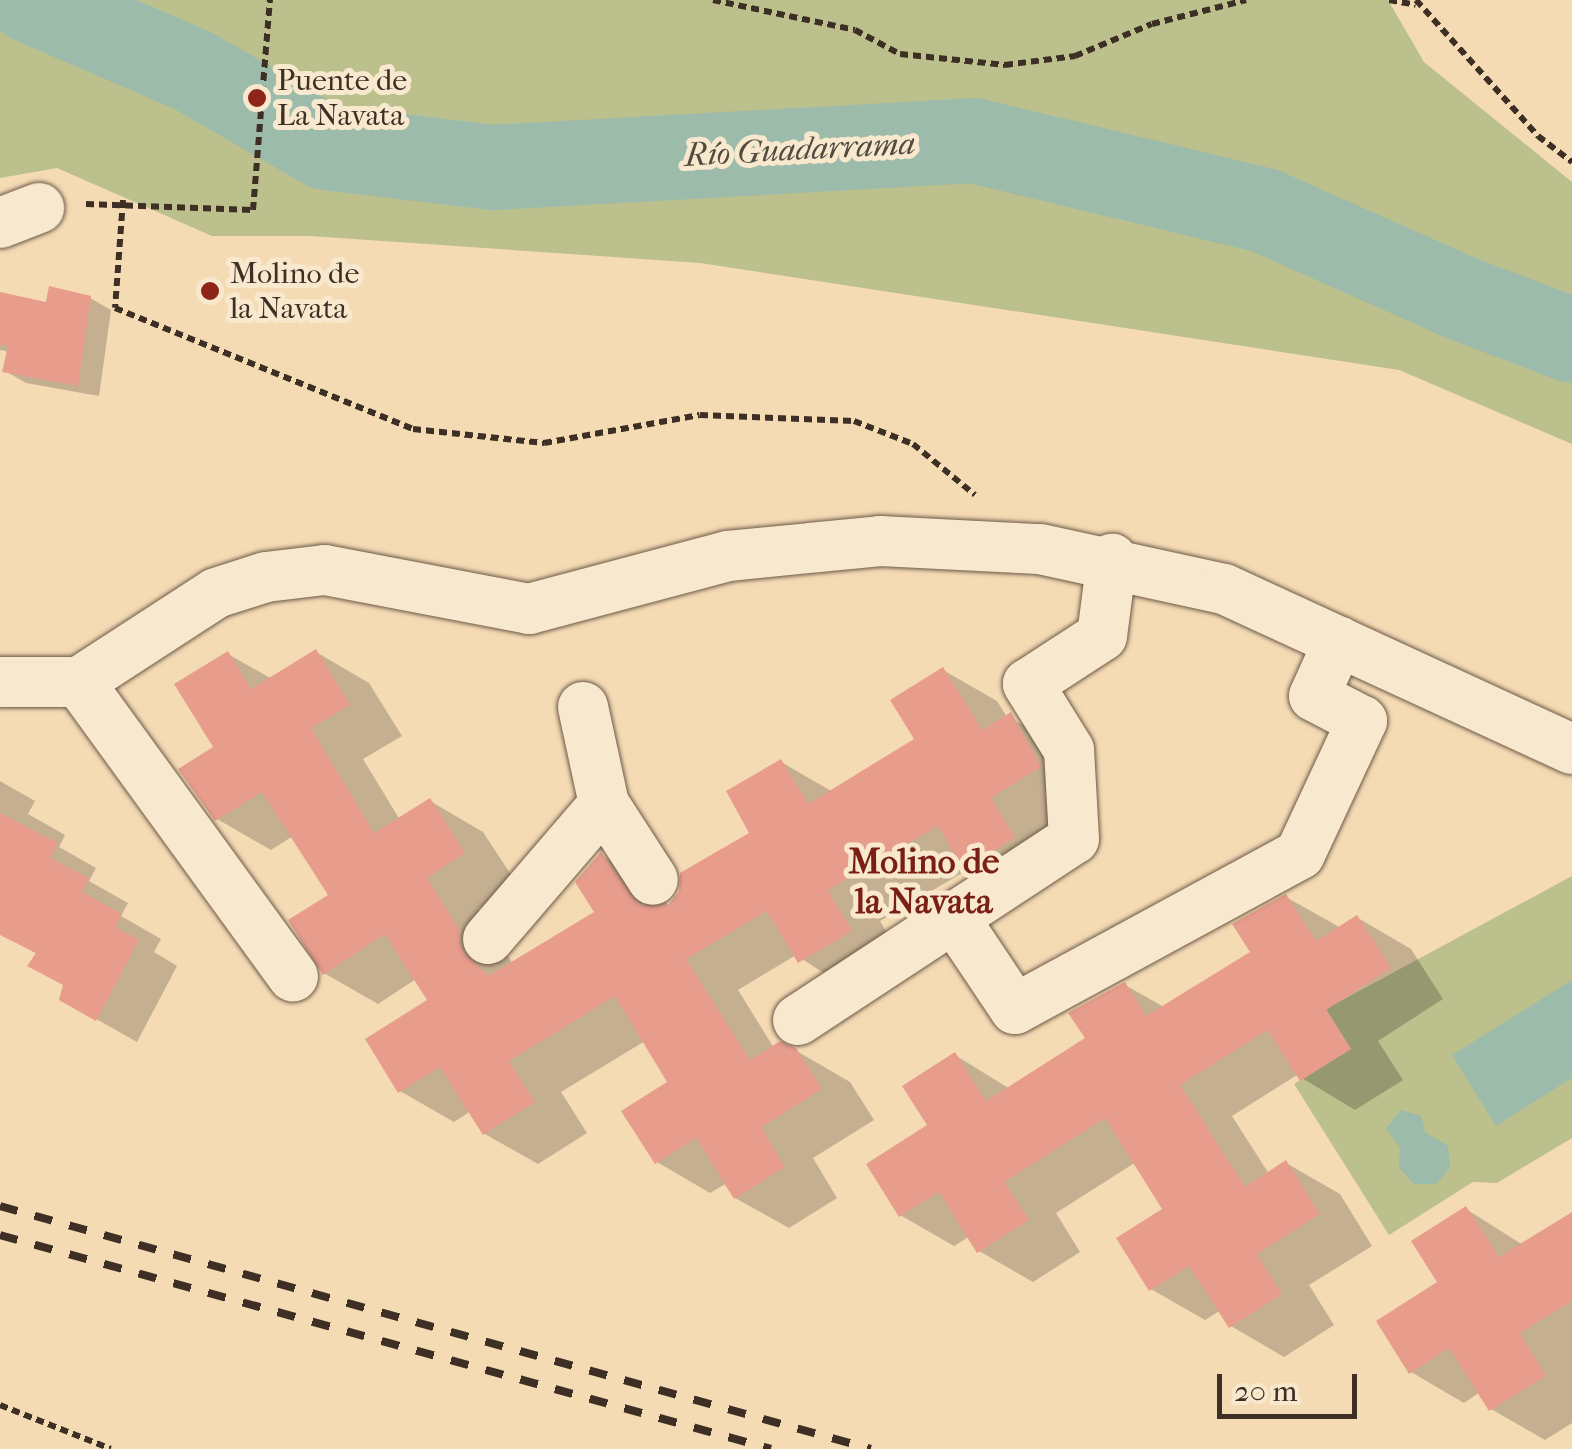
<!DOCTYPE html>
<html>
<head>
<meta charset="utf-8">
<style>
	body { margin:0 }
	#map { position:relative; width:1572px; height:1449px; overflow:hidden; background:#f5dbb4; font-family:"IM FELL French Canon",serif }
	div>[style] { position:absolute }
	.green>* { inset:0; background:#bcc08c }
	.water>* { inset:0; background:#9dbbaa }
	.shadow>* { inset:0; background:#0003 }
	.river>* { height:85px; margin:-42.5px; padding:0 42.5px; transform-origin:42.5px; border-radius:42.5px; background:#9dbbaa }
	.building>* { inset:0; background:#e79c8c }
	.path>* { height:6px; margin-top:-3px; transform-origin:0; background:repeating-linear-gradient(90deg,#3e2f25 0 8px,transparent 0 13px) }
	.roads { filter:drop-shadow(0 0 2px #6c5a49) drop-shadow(0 0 2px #6c5a49) }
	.street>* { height:50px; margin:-25px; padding:0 25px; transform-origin:25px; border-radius:25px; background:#f8e8ce }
	.rail>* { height:8px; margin-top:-4px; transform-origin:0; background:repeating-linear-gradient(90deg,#3e2f25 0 18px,transparent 0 36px) }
	.dots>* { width:28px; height:28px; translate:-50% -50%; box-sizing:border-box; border:5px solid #f8e8ce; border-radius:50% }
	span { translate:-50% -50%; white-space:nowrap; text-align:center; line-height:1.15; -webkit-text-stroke:10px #f8e8ce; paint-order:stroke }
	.poi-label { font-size:30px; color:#3e2f25 }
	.left { translate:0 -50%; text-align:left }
	.water-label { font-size:32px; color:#514b40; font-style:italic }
	.quarter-label { font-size:35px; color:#7a1f14; font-weight:700 }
	.scale { position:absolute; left:1217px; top:1374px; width:140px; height:45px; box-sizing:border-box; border:5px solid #3e2f25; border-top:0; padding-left:12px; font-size:30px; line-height:35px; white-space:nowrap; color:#3e2f25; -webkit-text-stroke:8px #f8e8ce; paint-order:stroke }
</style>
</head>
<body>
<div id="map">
	<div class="green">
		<div style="clip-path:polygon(0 0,1388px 0,1424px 62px,1572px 182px,1572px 444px,1399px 370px,700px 263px,310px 236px,212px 236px,57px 168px,0 178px)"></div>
		<div style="clip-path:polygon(1572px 876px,1572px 1138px,1497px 1183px,1473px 1182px,1389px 1235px,1294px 1084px,1351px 1049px,1326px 1009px)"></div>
	</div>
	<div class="water">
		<div style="clip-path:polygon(1572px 980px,1572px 1078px,1496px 1126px,1452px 1055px)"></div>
		<div style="clip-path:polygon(1401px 1110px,1421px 1116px,1425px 1132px,1448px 1146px,1450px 1168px,1436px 1184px,1414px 1184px,1399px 1168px,1400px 1148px,1386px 1128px)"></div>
	</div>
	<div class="shadow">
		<div style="clip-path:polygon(0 294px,48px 305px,90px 298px,111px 310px,99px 396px,26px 383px,5px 371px,10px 352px,0 350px)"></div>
		<div style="clip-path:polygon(316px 652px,369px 683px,402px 736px,363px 759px,400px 820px,430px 801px,483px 832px,517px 884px,478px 909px,513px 964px,597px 913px,601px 855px,654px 886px,669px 906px,753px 833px,781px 762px,833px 792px,918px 740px,943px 670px,997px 701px,1007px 717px,1065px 746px,1094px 797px,1043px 829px,1067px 869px,1019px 898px,969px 869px,880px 921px,904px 962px,853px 992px,796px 955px,738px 990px,774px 1048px,795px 1050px,850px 1082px,874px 1120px,813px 1158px,837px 1198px,789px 1228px,735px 1198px,727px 1183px,710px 1193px,657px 1162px,671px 1083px,645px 1041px,561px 1092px,587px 1133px,538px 1164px,485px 1134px,471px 1111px,454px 1122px,400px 1091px,431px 1001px,416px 979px,378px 1004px,324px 973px,331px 896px,293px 836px,271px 850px,217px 819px,216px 748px,228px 654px,272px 679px)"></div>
		<div style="clip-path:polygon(0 781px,35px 801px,28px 814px,65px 835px,59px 847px,96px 868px,89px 881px,128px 903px,121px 916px,161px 939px,154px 952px,177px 966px,137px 1042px,61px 999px,65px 986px,37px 954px,0 933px)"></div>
		<div style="clip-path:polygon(1286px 897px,1341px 928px,1358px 918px,1411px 949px,1443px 999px,1378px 1041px,1403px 1080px,1355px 1110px,1297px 1075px,1232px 1116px,1269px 1174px,1286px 1163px,1340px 1194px,1372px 1246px,1309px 1285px,1334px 1325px,1284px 1357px,1231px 1326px,1221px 1310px,1205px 1320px,1151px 1289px,1166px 1210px,1136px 1162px,1056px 1213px,1080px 1252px,1033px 1282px,979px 1251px,970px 1236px,954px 1246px,900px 1215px,955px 1055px,1010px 1089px,1088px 1039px,1125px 985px,1164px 1007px,1253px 953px)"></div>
		<div style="clip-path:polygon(1466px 1209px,1523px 1245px,1572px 1213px,1572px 1423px,1545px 1440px,1491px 1409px,1480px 1392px,1464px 1403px,1411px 1372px)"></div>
	</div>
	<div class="river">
		<div style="left:30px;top:0;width:179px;rotate:23.4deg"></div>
		<div style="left:194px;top:71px;width:151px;rotate:30.1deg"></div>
		<div style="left:325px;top:147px;width:169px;rotate:6.8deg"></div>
		<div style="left:493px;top:167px;width:481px;rotate:-3.2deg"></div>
		<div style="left:973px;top:140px;width:299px;rotate:13.5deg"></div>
		<div style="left:1264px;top:210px;width:214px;rotate:24deg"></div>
		<div style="left:1459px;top:297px;width:121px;rotate:20.8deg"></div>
	</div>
	<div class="building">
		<div style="clip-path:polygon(49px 286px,91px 296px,78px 386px,2px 372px,8px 346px,0 345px,0 292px,46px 302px)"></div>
		<div style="clip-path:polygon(316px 649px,350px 705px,311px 728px,374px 833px,430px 798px,465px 853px,427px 878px,460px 932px,461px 949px,488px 976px,594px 912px,575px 882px,601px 852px,639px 905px,668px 905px,679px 892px,680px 873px,749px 833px,726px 791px,781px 759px,808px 804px,914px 739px,890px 700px,943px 667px,982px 730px,1011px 712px,1041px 767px,991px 798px,1015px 838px,963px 869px,938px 826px,828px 890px,852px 931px,798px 963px,767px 911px,686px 959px,750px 1060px,780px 1041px,796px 1048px,822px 1089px,761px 1127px,785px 1167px,734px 1199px,696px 1138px,655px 1164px,621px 1111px,667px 1082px,615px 996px,509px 1061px,535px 1102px,483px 1135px,440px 1067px,398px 1093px,365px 1039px,427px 1000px,385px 934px,323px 975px,288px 920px,328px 895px,262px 792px,215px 821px,178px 769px,213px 747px,174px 684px,228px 651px,251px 689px)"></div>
		<div style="clip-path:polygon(0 813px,58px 843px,50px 858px,89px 878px,82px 892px,122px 914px,115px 927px,139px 940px,96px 1021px,59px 1000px,63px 985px,27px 966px,36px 953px,0 935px)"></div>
		<div style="clip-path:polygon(1286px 894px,1316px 941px,1357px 915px,1391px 968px,1326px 1010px,1351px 1049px,1300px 1081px,1268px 1030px,1180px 1085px,1245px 1187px,1286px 1160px,1320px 1214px,1257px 1254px,1282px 1294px,1229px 1328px,1189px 1266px,1149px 1291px,1116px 1238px,1162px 1209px,1105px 1118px,1004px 1182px,1029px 1220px,977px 1253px,939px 1192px,899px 1217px,866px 1164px,927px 1125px,902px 1086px,955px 1052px,986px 1101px,1085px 1038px,1068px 1013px,1125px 982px,1146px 1016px,1250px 952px,1232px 924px)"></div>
		<div style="clip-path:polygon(1466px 1206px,1499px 1257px,1572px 1212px,1572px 1301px,1520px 1333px,1546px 1376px,1489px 1411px,1449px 1348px,1409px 1374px,1376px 1321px,1437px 1282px,1411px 1241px)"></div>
	</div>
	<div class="path">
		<div style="left:713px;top:0;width:145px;rotate:11.9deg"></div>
		<div style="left:855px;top:30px;width:51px;rotate:28.1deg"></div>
		<div style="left:900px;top:54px;width:106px;rotate:6deg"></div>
		<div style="left:1005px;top:65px;width:71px;rotate:-7.3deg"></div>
		<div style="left:1075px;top:56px;width:83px;rotate:-22.6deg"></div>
		<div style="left:1152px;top:24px;width:97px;rotate:-14.3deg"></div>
		<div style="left:1389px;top:0;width:27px;rotate:10deg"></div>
		<div style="left:1416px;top:0;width:183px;rotate:48.1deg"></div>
		<div style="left:1538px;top:136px;width:43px;rotate:37.4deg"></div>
		<div style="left:123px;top:200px;width:108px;rotate:94.2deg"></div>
		<div style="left:115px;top:308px;width:322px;rotate:22.1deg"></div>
		<div style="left:413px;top:429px;width:132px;rotate:6.1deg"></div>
		<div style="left:544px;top:443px;width:158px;rotate:-10.2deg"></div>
		<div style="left:700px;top:415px;width:154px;rotate:2.2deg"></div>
		<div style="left:854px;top:421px;width:63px;rotate:21.3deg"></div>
		<div style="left:913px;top:444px;width:80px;rotate:39.4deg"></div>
		<div style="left:86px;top:204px;width:167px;rotate:2.1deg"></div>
		<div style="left:253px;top:210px;width:211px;rotate:-85.4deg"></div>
		<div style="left:0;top:1405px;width:119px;rotate:21.6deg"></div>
	</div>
	<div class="roads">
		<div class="street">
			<div style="left:0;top:223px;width:42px;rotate:-21deg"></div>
			<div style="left:0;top:682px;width:79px"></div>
			<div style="left:79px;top:682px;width:163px;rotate:-33deg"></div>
			<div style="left:216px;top:593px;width:52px;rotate:-17.7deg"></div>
			<div style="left:266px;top:577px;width:59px;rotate:-6.8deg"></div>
			<div style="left:325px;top:570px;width:208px;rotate:10.8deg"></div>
			<div style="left:529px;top:609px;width:206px;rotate:-14.9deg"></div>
			<div style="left:728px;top:556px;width:153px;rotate:-5.6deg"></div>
			<div style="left:880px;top:541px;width:160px;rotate:2.9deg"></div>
			<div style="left:1040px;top:549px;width:188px;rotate:12.3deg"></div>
			<div style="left:1224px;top:589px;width:383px;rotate:24.7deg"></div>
			<div style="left:79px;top:682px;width:364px;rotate:54deg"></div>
			<div style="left:583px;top:707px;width:99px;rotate:77.8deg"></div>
			<div style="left:604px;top:804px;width:90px;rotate:57.2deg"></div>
			<div style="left:956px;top:921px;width:106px;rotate:56.2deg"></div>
			<div style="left:1015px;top:1009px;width:324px;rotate:-28.5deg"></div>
			<div style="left:1300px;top:854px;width:147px;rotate:-65deg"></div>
			<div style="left:1362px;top:721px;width:54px;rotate:-152.5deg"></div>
			<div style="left:1314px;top:696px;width:60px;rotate:-65.6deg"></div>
			<div style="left:488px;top:939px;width:178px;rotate:-49.3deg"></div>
			<div style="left:798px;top:1020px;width:330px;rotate:-33.3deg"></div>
			<div style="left:1074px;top:839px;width:89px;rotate:-93.2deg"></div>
			<div style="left:1069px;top:750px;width:78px;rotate:-121.8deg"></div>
			<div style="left:1028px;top:684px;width:88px;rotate:-33deg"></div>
			<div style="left:1102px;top:636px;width:78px;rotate:-82.6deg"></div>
		</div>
	</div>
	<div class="rail">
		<div style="left:0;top:1206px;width:904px;rotate:15.59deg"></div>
		<div style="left:0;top:1235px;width:800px;rotate:15.51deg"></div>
	</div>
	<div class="dots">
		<div style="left:257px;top:98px;background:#8f2418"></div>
		<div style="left:210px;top:291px;background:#8f2418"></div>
	</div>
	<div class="poi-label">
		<span class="left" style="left:277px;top:98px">Puente de<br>La Navata</span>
		<span class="left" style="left:230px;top:291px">Molino de<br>la Navata</span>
	</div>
	<div class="water-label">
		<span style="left:800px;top:150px;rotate:-3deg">Río Guadarrama</span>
	</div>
	<div class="quarter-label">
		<span style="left:924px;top:882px">Molino de<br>la Navata</span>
	</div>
	<div class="scale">20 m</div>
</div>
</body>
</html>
